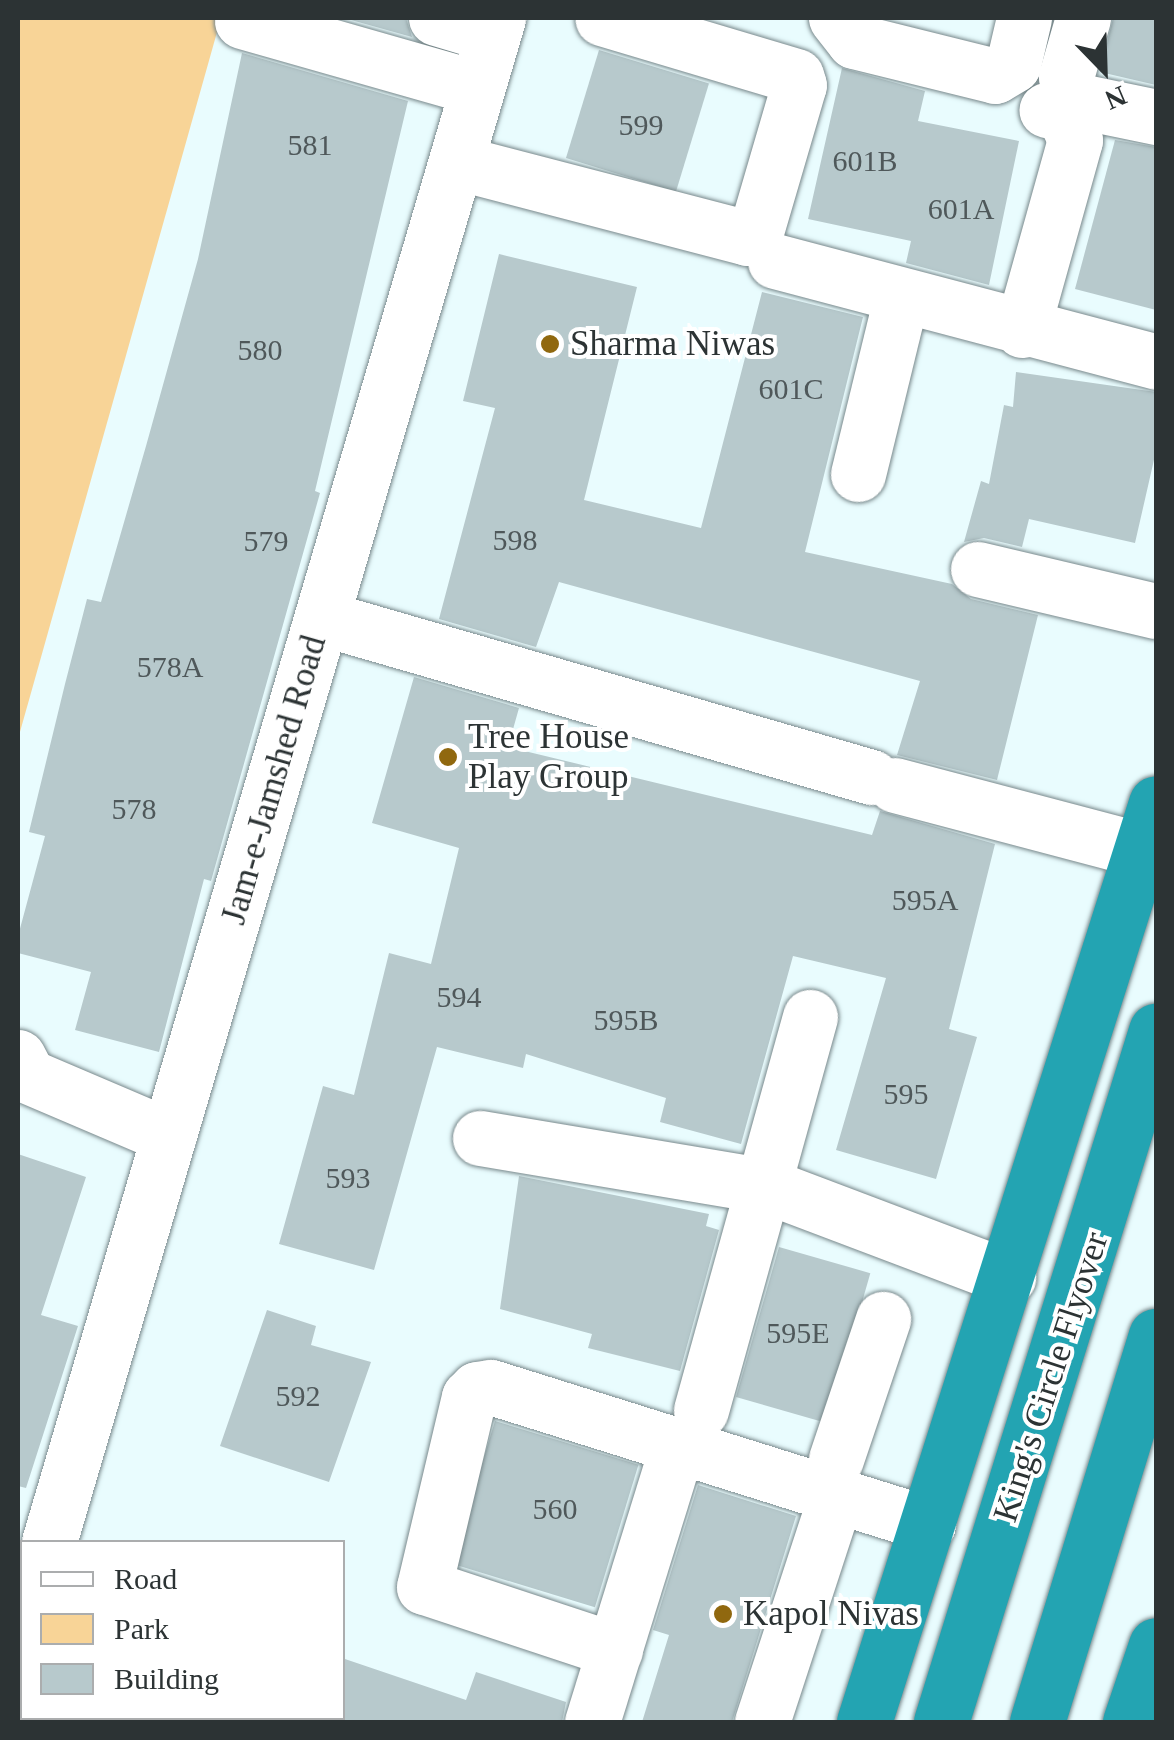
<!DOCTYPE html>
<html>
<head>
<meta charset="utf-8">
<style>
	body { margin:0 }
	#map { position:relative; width:1174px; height:1740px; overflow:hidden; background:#e9fcfe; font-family:Georgia,serif }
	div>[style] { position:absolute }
	.green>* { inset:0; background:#f8d497 }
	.building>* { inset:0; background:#b7c9cc; transform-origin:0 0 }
	.roads { filter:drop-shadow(0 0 2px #78888b) drop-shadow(0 0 2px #78888b) }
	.minor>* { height:55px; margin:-27.5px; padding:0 27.5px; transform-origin:27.5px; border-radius:27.5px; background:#fff }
	.highway>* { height:55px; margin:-27.5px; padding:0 27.5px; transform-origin:27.5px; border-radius:27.5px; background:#23a4b2 }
	.dots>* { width:28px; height:28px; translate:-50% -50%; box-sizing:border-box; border:5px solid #fff; border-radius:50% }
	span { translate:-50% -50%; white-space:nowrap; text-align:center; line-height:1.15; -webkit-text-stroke:8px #fff; paint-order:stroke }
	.number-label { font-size:30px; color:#4f585a }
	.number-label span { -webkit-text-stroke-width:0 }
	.poi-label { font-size:35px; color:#2c3334 }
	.left { translate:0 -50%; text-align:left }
	.street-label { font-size:35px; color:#2c3334 }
	.frame { position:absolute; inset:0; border:20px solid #2c3334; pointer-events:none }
	.legend { position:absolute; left:20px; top:1540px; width:325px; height:180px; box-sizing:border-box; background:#fff; border:2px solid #abadae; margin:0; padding:12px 18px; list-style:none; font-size:30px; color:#2c3334 }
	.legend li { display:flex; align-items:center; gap:20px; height:50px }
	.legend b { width:50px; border:2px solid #abadae }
	.north { position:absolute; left:1054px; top:20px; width:100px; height:100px; -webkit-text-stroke:8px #fff; paint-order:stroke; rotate:157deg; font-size:28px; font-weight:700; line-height:40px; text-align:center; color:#2c3334 }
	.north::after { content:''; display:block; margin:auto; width:35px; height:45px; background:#2c3334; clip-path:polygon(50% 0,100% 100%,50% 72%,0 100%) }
</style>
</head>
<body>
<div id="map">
	<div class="green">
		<div style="clip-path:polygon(18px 18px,221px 18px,18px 739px)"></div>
	</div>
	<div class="building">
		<div style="clip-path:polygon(344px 18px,406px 18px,412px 37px)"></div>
		<div style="clip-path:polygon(1113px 18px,1156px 18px,1156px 85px,1100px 72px)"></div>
		<div style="left:599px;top:50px;width:115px;height:113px;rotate:17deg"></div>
		<div style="clip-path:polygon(242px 53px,408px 101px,315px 491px,320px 493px,211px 881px,204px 879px,159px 1052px,75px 1030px,91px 972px,18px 953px,18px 936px,45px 836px,29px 832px,65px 684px,87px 599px,101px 602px,146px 446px,198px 259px)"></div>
		<div style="clip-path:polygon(842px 68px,925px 91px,918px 121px,1019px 141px,989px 285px,906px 263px,911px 241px,808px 219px)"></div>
		<div style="clip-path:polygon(1115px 140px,1156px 147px,1156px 310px,1075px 289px)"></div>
		<div style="clip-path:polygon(499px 254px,637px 287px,584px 500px,701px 528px,762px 292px,863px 317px,805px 552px,952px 584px,971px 599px,1038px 615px,997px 780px,897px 755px,920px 681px,559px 582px,536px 647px,439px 619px,495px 408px,463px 401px)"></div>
		<div style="clip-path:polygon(1016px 372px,1156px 392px,1156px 451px,1135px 543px,1029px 519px,1022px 547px,984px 538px,964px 542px,981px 481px,989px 484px,1004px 405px,1013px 407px)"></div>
		<div style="clip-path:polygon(414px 677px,519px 708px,508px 747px,872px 835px,880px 811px,995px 844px,949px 1029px,977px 1037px,936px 1179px,836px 1150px,886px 978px,793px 956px,741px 1144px,660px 1122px,666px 1098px,526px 1054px,523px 1068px,437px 1047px,374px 1270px,279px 1244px,323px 1086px,354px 1095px,389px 953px,431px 964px,459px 848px,372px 823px)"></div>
		<div style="clip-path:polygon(18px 1154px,86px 1177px,41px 1315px,78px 1326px,26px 1488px,18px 1486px)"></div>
		<div style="clip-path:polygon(519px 1176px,709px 1214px,706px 1226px,719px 1230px,680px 1371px,588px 1348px,592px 1334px,500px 1309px)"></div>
		<div style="left:779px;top:1247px;width:95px;height:156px;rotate:16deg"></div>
		<div style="clip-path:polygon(267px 1310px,316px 1326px,311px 1345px,371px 1362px,329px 1482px,220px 1446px)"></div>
		<div style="left:495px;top:1421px;width:150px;height:149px;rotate:17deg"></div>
		<div style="clip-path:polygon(698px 1485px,796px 1516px,732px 1722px,642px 1722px,669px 1635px,653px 1630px)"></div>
		<div style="clip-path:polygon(342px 1658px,466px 1700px,476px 1672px,566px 1702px,562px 1722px,342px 1722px)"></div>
	</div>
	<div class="roads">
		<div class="minor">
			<div style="left:436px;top:18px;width:59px;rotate:16.6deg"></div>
			<div style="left:836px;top:18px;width:29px;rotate:52deg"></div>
			<div style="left:854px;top:41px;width:145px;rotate:13.9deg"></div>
			<div style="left:995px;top:76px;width:21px;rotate:-31deg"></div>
			<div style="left:1013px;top:65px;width:48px;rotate:-76.8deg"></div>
			<div style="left:1083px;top:18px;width:61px;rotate:106.1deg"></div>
			<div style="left:1066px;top:77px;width:14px;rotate:78deg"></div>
			<div style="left:1069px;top:91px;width:14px;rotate:45deg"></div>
			<div style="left:1079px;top:101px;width:79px;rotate:11.7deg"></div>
			<div style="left:242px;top:21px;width:244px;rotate:15.9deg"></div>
			<div style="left:456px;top:162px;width:301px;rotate:14.6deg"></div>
			<div style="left:747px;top:238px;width:9px;rotate:-21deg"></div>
			<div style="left:755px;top:235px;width:156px;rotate:-73.7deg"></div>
			<div style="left:799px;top:85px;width:9px;rotate:-108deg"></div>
			<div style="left:796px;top:76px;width:202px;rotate:-163.4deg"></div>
			<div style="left:775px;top:261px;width:394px;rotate:14.8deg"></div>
			<div style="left:1022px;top:330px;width:197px;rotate:-74.4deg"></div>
			<div style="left:1075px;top:140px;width:28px;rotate:-113deg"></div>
			<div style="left:1064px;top:114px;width:18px;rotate:-167deg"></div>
			<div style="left:858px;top:474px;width:181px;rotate:-76.3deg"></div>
			<div style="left:978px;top:569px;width:183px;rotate:13.3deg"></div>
			<div style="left:322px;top:618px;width:572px;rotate:16.15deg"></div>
			<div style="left:895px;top:785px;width:258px;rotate:14.8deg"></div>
			<div style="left:18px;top:1057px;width:21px;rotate:62deg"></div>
			<div style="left:28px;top:1076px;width:153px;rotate:23.1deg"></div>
			<div style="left:480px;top:1138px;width:291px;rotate:9.5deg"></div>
			<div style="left:767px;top:1186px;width:258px;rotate:20.7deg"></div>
			<div style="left:701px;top:1410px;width:408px;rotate:-74.5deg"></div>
			<div style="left:836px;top:1459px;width:148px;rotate:-71.4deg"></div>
			<div style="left:49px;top:1542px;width:1589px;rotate:-73.58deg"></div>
			<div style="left:18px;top:1650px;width:17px;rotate:-77deg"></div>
			<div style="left:615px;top:1650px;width:201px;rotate:-161.7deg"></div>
			<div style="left:424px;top:1587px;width:195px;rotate:-76.7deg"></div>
			<div style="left:469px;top:1397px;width:11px;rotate:-45deg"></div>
			<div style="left:477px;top:1389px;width:14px;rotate:-8deg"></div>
			<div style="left:491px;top:1387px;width:458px;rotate:17.4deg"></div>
			<div style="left:18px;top:1694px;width:4px;rotate:27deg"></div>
			<div style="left:82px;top:1718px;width:15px;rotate:16deg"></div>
			<div style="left:592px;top:1722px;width:291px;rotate:-72.8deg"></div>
			<div style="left:762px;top:1722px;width:239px;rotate:-71.9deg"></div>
		</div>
		<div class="highway">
			<div style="left:864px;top:1722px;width:964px;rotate:-72.37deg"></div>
			<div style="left:941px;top:1722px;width:724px;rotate:-72.72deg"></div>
			<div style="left:1037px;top:1722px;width:404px;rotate:-72.9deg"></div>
			<div style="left:1130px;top:1722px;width:81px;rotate:-71.3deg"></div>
		</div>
	</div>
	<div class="dots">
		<div style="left:550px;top:344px;background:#90680f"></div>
		<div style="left:448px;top:757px;background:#90680f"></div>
		<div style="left:723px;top:1614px;background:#90680f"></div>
	</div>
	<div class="number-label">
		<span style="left:641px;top:125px">599</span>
		<span style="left:310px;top:145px">581</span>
		<span style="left:865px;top:161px">601B</span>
		<span style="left:961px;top:209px">601A</span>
		<span style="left:260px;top:350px">580</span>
		<span style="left:791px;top:389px">601C</span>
		<span style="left:515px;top:540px">598</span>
		<span style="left:266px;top:541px">579</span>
		<span style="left:170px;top:667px">578A</span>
		<span style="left:134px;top:809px">578</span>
		<span style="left:925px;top:900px">595A</span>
		<span style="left:459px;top:997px">594</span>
		<span style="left:626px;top:1020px">595B</span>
		<span style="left:906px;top:1094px">595</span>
		<span style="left:348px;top:1178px">593</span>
		<span style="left:798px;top:1333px">595E</span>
		<span style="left:298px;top:1396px">592</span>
		<span style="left:555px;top:1509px">560</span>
	</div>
	<div class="poi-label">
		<span class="left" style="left:570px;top:344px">Sharma Niwas</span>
		<span class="left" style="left:468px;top:757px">Tree House<br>Play Group</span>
		<span class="left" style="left:743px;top:1614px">Kapol Nivas</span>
	</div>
	<div class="street-label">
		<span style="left:274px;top:780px;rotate:-74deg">Jam-e-Jamshed Road</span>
		<span style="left:1051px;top:1377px;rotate:-72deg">King's Circle Flyover</span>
	</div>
	<div class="frame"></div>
	<ul class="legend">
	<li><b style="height:12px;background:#fff"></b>Road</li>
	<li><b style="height:28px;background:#f8d497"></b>Park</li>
	<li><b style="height:28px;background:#b7c9cc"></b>Building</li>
	</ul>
	<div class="north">N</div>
</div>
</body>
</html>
